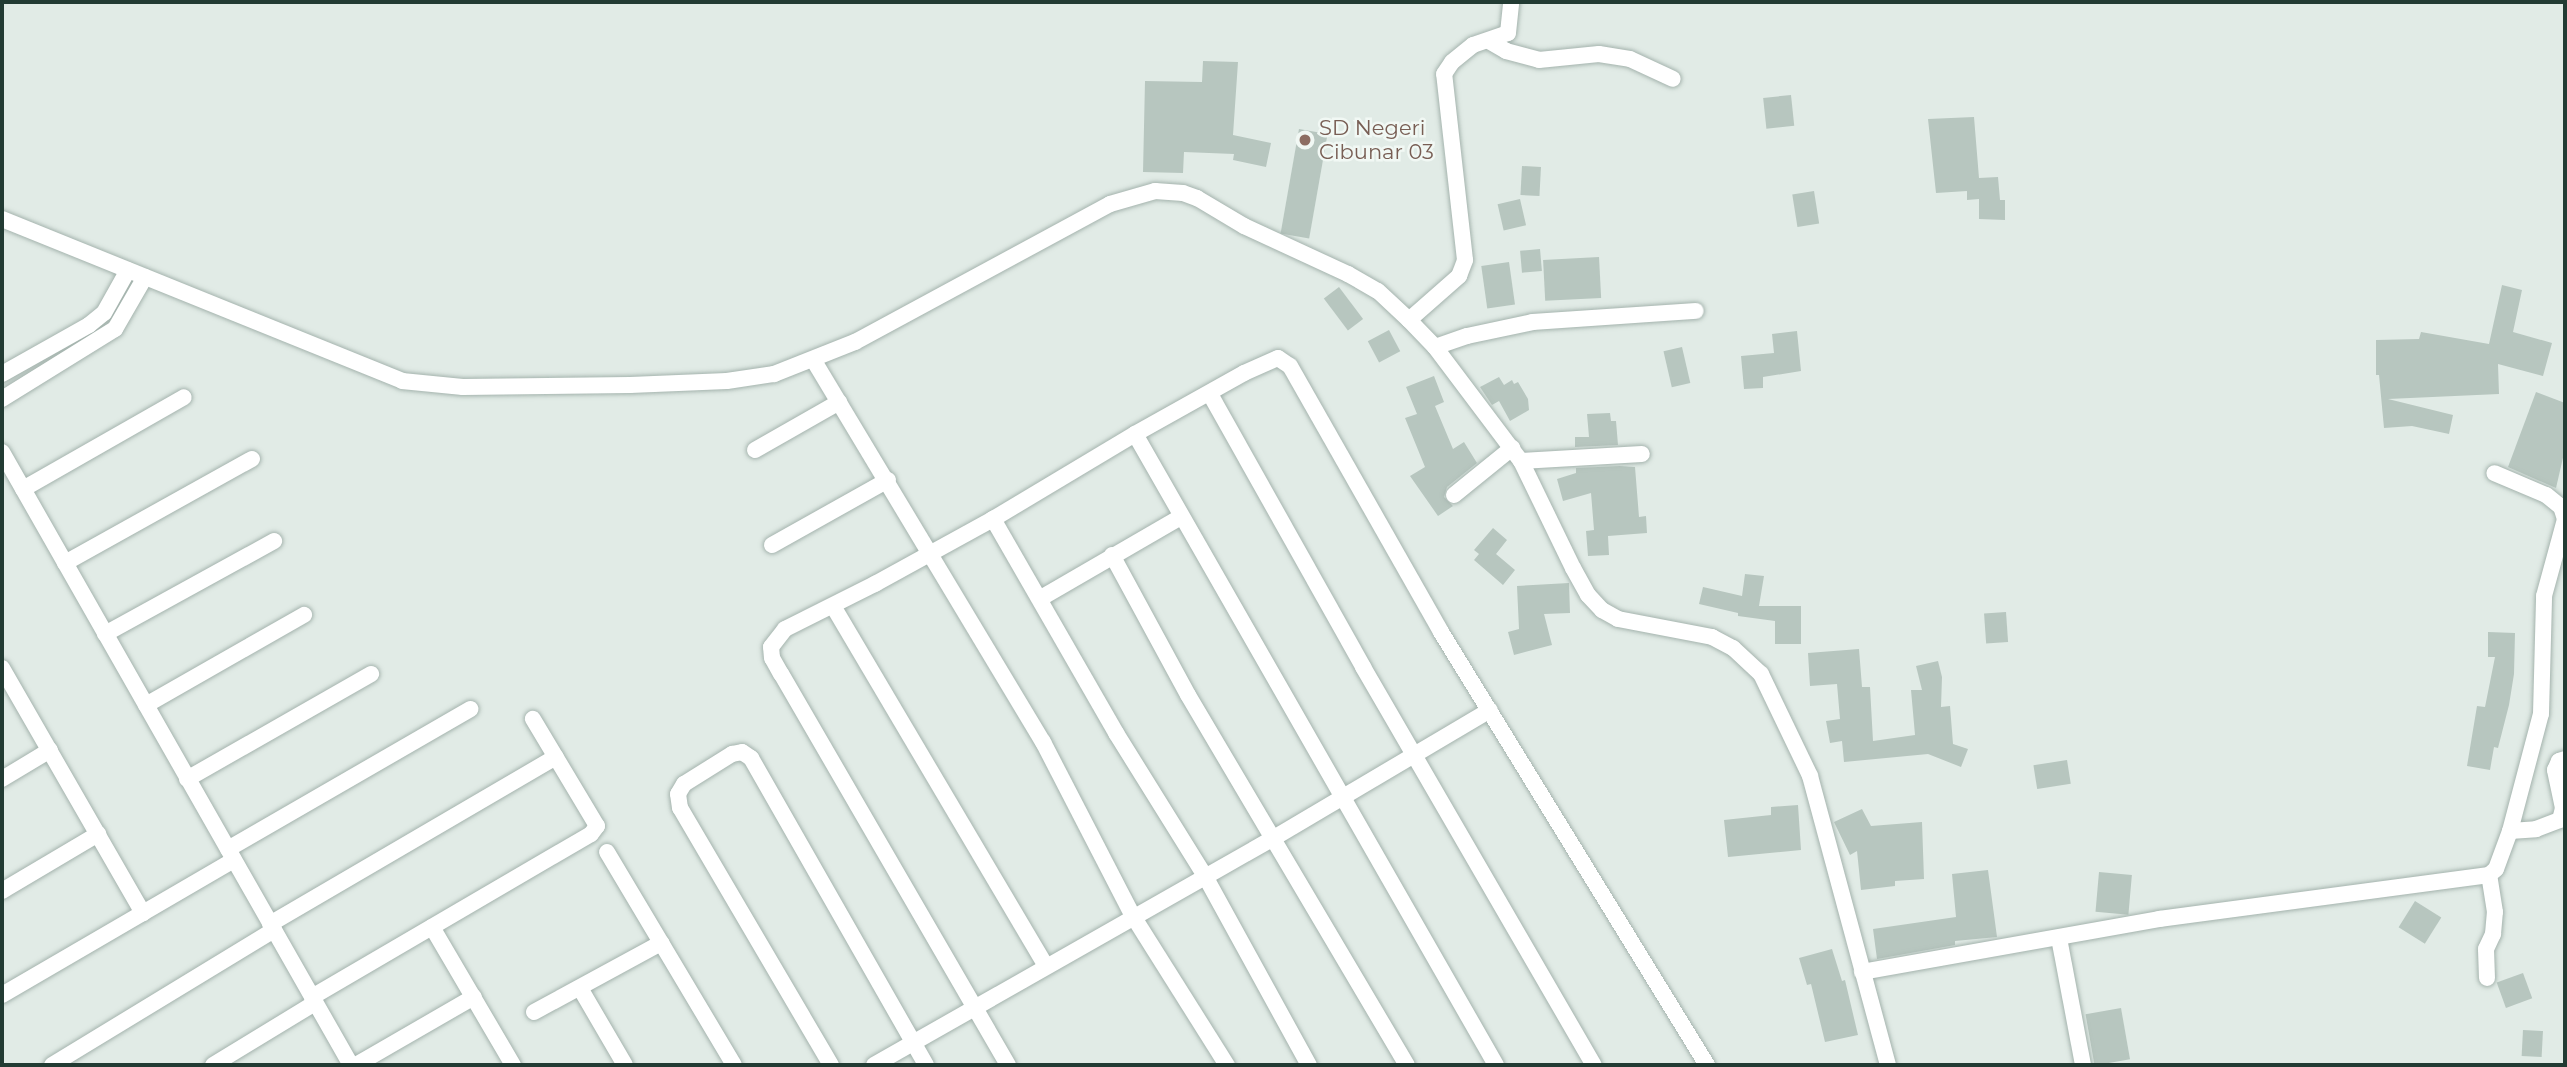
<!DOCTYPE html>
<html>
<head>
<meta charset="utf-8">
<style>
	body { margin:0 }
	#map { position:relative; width:2567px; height:1067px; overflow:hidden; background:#e1ebe6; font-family:Montserrat,sans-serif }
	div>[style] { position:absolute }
	.building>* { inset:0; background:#b7c6bf; transform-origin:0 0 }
	.roads { filter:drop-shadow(0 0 2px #a4b3ad) drop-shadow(0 0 2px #a4b3ad) }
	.street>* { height:16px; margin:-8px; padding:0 8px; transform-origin:8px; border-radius:8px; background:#fff }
	.dots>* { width:19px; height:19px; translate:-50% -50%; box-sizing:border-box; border:4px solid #f1f8f4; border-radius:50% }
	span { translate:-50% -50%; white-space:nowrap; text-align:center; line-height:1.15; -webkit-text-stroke:5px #f1f8f4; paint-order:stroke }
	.education-label { font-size:21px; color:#785e54 }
	.left { translate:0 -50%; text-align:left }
	.frame { position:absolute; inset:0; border:4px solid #223b33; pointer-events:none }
</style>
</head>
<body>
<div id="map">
	<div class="building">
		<div style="clip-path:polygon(1203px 61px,1238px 62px,1233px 135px,1271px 143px,1266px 167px,1233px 160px,1234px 154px,1184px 152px,1183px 173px,1143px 172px,1145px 81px,1202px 82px)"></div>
		<div style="left:1791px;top:95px;width:31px;height:28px;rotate:84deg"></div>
		<div style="clip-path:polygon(1974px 117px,1979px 178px,1998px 177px,2000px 200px,2005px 200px,2005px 220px,1979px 219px,1979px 199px,1967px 200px,1967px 191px,1936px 193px,1928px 119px)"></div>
		<div style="left:1299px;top:129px;width:29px;height:106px;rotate:10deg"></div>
		<div style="left:1522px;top:166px;width:19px;height:29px;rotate:3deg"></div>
		<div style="left:1814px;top:191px;width:33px;height:22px;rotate:81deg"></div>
		<div style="left:1520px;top:199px;width:27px;height:23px;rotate:77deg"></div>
		<div style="left:1540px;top:249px;width:22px;height:20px;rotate:85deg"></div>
		<div style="left:1599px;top:257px;width:41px;height:56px;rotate:87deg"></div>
		<div style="left:1509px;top:262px;width:43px;height:28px;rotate:82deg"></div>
		<div style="clip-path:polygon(2502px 285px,2522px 290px,2513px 332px,2552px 343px,2543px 376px,2498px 364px,2499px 394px,2388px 399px,2453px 415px,2449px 434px,2412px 426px,2384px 428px,2379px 375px,2376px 375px,2376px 340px,2419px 339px,2421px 332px,2489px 344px)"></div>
		<div style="left:1339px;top:287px;width:40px;height:19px;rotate:53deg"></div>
		<div style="left:1389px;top:330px;width:24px;height:24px;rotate:62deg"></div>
		<div style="clip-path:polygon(1797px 331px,1801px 371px,1763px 377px,1763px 388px,1744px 389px,1741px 356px,1774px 353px,1772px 334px)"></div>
		<div style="left:1682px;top:347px;width:37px;height:19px;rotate:77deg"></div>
		<div style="clip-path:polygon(1434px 376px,1444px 402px,1435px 406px,1453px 449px,1464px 442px,1477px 463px,1447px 487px,1444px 497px,1453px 506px,1438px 516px,1410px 476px,1425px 467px,1405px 418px,1417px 414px,1406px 387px)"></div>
		<div style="clip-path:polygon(1499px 377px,1504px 385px,1512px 380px,1514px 384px,1518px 382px,1528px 399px,1529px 410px,1510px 421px,1499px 401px,1492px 405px,1480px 387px)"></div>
		<div style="clip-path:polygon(2536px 392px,2565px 403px,2565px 449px,2556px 488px,2508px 467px)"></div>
		<div style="clip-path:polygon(1610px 413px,1611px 421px,1616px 421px,1618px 445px,1575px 447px,1575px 437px,1589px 437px,1587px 414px)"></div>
		<div style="clip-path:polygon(1620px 466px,1635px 467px,1639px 517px,1646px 516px,1647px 533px,1608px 536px,1609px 555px,1588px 556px,1586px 531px,1594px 530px,1591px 493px,1563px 501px,1557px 479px,1576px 473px,1576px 468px)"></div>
		<div style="clip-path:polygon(1493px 528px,1507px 540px,1496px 554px,1515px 570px,1503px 585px,1474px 560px,1479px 554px,1474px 550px)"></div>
		<div style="clip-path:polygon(1745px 574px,1764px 576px,1759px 606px,1801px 606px,1801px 644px,1775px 644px,1775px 621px,1738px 616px,1738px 613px,1699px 604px,1703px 587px,1742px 596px)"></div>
		<div style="clip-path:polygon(1569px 583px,1570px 613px,1544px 614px,1552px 645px,1514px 655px,1508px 632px,1519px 629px,1517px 586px)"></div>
		<div style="left:2006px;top:612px;width:30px;height:22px;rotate:86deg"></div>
		<div style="clip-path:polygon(2488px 632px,2515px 633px,2514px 674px,2509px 705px,2498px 748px,2494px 747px,2490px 770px,2467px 766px,2477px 706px,2485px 707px,2495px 657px,2488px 657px)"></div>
		<div style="clip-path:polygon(1859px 649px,1862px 687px,1870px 687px,1873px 741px,1915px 735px,1911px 690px,1922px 690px,1916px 666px,1938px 661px,1942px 677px,1941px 707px,1950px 706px,1953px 744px,1968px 749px,1961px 767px,1928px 754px,1844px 762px,1842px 741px,1830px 743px,1826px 721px,1840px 719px,1837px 684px,1810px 686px,1808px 653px)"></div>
		<div style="left:2067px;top:760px;width:24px;height:34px;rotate:81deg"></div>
		<div style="clip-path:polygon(1798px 805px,1801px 850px,1728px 857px,1724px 820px,1771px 815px,1771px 807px)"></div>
		<div style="clip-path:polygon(1862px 809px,1871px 826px,1922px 822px,1924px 879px,1895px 881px,1895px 886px,1861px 890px,1857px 851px,1850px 855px,1834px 822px)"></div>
		<div style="clip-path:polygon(1988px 870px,1997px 937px,1955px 941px,1955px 945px,1877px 959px,1873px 929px,1956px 917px,1952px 874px)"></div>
		<div style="left:2099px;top:872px;width:33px;height:40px;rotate:5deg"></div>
		<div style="left:2415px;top:901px;width:31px;height:31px;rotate:32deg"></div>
		<div style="clip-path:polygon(1832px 949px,1842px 981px,1845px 980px,1858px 1035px,1825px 1042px,1811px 984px,1807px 985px,1799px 958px)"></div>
		<div style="left:2523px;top:973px;width:27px;height:28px;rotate:70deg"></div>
		<div style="left:2121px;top:1008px;width:52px;height:36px;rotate:80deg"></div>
		<div style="left:2523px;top:1030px;width:20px;height:26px;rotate:3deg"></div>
	</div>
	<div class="roads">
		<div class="street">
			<div style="left:1489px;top:41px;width:20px;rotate:30deg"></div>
			<div style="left:1506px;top:51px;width:34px;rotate:15deg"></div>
			<div style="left:1539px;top:60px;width:60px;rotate:-5.7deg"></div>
			<div style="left:1599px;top:54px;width:31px;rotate:9deg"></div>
			<div style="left:1630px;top:59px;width:47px;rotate:24.9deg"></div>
			<div style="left:2px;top:219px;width:432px;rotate:22deg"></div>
			<div style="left:402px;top:381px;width:61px;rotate:5.6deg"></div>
			<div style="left:463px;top:387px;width:167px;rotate:-0.7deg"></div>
			<div style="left:630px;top:385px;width:97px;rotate:-2.4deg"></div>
			<div style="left:727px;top:381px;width:48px;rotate:-8.5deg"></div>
			<div style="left:774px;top:374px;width:87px;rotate:-21.6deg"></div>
			<div style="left:855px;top:342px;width:290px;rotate:-28.4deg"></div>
			<div style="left:1110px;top:204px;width:47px;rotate:-16.1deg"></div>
			<div style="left:1155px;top:191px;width:28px;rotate:4deg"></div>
			<div style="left:1183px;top:193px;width:15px;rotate:20deg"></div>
			<div style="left:1197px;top:198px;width:55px;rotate:30.8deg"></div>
			<div style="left:1244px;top:226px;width:115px;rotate:24.8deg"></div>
			<div style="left:1348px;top:274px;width:34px;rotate:30deg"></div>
			<div style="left:1378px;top:291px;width:42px;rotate:43.1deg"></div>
			<div style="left:1409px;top:320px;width:37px;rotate:46deg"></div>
			<div style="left:1435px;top:347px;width:143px;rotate:53deg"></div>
			<div style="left:1521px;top:461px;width:119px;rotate:64.1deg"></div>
			<div style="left:1573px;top:568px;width:31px;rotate:61deg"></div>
			<div style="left:1588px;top:595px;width:21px;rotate:47deg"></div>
			<div style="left:1602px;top:610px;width:18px;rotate:29deg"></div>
			<div style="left:1618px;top:619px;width:96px;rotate:10.8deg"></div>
			<div style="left:1712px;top:637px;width:24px;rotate:28deg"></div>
			<div style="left:1733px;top:648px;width:38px;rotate:43deg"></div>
			<div style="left:1761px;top:674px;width:113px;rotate:64.3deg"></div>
			<div style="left:1810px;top:776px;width:299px;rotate:74.9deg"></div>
			<div style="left:1409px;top:320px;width:67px;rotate:-41.3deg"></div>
			<div style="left:1459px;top:276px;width:17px;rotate:-69deg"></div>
			<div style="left:1465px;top:260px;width:187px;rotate:-96.4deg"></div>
			<div style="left:1444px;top:74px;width:14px;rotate:-56deg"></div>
			<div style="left:1452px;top:62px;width:27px;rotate:-39deg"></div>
			<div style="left:1473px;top:45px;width:37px;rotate:-19deg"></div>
			<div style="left:1508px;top:33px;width:31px;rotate:-84deg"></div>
			<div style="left:1435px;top:347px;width:34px;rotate:-19deg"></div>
			<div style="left:1467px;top:336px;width:67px;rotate:-12deg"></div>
			<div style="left:1533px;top:322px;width:163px;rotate:-3.9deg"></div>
			<div style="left:814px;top:361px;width:445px;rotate:59deg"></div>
			<div style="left:1043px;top:742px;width:196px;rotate:62.7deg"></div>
			<div style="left:1133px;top:916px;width:176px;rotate:57.8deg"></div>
			<div style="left:2px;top:374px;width:100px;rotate:-29.4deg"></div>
			<div style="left:89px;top:325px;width:19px;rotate:-39deg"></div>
			<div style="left:104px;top:313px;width:49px;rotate:-60.8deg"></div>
			<div style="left:1210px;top:394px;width:313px;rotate:60.7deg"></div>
			<div style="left:1363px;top:667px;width:460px;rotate:59.9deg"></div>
			<div style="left:2px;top:399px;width:133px;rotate:-31.8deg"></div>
			<div style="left:115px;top:329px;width:60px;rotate:-60deg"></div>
			<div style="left:1135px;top:434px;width:727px;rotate:60.23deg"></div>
			<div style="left:755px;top:450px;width:97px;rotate:-29.7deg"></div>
			<div style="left:2px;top:452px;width:705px;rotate:60.35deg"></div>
			<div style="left:1521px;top:461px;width:121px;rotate:-3.3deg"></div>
			<div style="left:23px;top:489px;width:185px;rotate:-29.7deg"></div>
			<div style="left:1454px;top:495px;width:75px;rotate:-39deg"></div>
			<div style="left:993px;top:519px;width:247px;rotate:60.1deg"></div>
			<div style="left:1116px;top:733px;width:168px;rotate:58.1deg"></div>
			<div style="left:1205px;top:876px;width:216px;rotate:61.2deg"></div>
			<div style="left:772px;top:545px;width:133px;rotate:-29.3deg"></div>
			<div style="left:1112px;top:555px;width:159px;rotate:61.5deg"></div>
			<div style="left:1188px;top:695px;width:430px;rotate:59.4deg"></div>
			<div style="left:65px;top:563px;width:214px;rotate:-29.1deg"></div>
			<div style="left:1041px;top:598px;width:162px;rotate:-30.1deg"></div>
			<div style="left:833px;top:606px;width:418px;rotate:59.4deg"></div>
			<div style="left:105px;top:634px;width:193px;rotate:-28.8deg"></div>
			<div style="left:2px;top:668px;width:283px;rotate:60.1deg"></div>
			<div style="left:146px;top:705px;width:182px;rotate:-29.7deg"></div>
			<div style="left:2px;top:779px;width:56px;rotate:-31.1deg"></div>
			<div style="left:187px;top:779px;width:212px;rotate:-29.7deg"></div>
			<div style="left:2510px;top:831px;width:26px;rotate:-4deg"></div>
			<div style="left:2536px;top:829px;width:26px;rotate:-21deg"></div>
			<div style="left:2560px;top:820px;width:12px;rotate:-76deg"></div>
			<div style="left:2563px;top:808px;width:39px;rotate:-102deg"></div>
			<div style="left:2555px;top:770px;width:10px;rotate:-66deg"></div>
			<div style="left:2559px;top:761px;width:6px;rotate:-18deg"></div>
			<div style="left:228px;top:849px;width:280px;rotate:-30deg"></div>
			<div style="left:607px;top:852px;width:248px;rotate:59.2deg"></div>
			<div style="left:2px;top:891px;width:112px;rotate:-30.7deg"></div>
			<div style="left:270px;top:924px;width:331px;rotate:-30.3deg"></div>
			<div style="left:432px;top:927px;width:160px;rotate:59.6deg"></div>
			<div style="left:2059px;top:938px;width:129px;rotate:79.3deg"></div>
			<div style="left:1862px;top:972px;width:302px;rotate:-10.1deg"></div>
			<div style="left:2159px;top:919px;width:333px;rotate:-7.6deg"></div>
			<div style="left:2489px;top:875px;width:9px;rotate:-41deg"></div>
			<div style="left:2496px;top:869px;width:40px;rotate:-69.8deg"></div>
			<div style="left:2510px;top:831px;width:121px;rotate:-75.2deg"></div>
			<div style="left:2541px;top:714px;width:118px;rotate:-88.5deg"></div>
			<div style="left:2544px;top:596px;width:80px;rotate:-74.7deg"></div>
			<div style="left:2565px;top:519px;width:13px;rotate:-108deg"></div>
			<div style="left:2561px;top:507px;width:19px;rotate:-141deg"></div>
			<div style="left:2546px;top:495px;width:56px;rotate:-157.1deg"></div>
			<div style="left:2487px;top:978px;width:29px;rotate:-92deg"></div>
			<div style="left:2486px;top:949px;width:17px;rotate:-65deg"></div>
			<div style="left:2493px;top:934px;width:22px;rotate:-85deg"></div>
			<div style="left:2495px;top:912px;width:37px;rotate:-99deg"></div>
			<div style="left:580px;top:988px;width:89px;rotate:59.7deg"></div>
			<div style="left:2px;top:995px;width:268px;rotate:-30.2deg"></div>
			<div style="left:312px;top:997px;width:323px;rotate:-30.3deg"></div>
			<div style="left:591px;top:834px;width:10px;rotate:-53deg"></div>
			<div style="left:597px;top:826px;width:125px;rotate:-120.9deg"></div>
			<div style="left:534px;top:1012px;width:145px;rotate:-28.5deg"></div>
			<div style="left:52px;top:1065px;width:260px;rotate:-31.3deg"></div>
			<div style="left:213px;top:1065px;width:119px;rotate:-31.3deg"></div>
			<div style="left:356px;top:1065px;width:136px;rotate:-30deg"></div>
			<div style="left:831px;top:1065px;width:298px;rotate:-120.4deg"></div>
			<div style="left:680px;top:808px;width:14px;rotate:-98deg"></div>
			<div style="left:678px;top:794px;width:12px;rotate:-59deg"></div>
			<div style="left:684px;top:784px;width:57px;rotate:-32deg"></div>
			<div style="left:732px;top:754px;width:10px;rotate:-11deg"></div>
			<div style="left:742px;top:752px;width:11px;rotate:34deg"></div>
			<div style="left:751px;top:758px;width:353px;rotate:60.3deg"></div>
			<div style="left:874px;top:1065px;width:458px;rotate:-29.6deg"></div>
			<div style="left:1272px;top:839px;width:253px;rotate:-30.6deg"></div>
			<div style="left:1008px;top:1065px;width:452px;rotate:-120.1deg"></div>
			<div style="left:781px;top:674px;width:18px;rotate:-119deg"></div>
			<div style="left:772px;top:658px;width:11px;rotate:-95deg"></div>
			<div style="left:771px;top:647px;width:23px;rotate:-52deg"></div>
			<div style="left:785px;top:629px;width:101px;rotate:-26.6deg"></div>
			<div style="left:875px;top:584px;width:135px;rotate:-28.8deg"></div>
			<div style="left:993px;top:519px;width:165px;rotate:-30.9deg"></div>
			<div style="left:1135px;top:434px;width:125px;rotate:-29.2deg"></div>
			<div style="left:1244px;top:373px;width:37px;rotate:-24deg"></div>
			<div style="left:1278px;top:358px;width:14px;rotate:34deg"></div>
			<div style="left:1290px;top:366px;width:306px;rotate:60.4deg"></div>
			<div style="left:1441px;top:632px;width:508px;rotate:58.44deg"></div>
		</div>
	</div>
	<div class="dots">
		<div style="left:1305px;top:140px;background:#8d6e63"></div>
	</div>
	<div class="education-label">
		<span class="left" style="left:1319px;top:140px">SD Negeri<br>Cibunar 03</span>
	</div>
	<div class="frame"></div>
</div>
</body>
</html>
